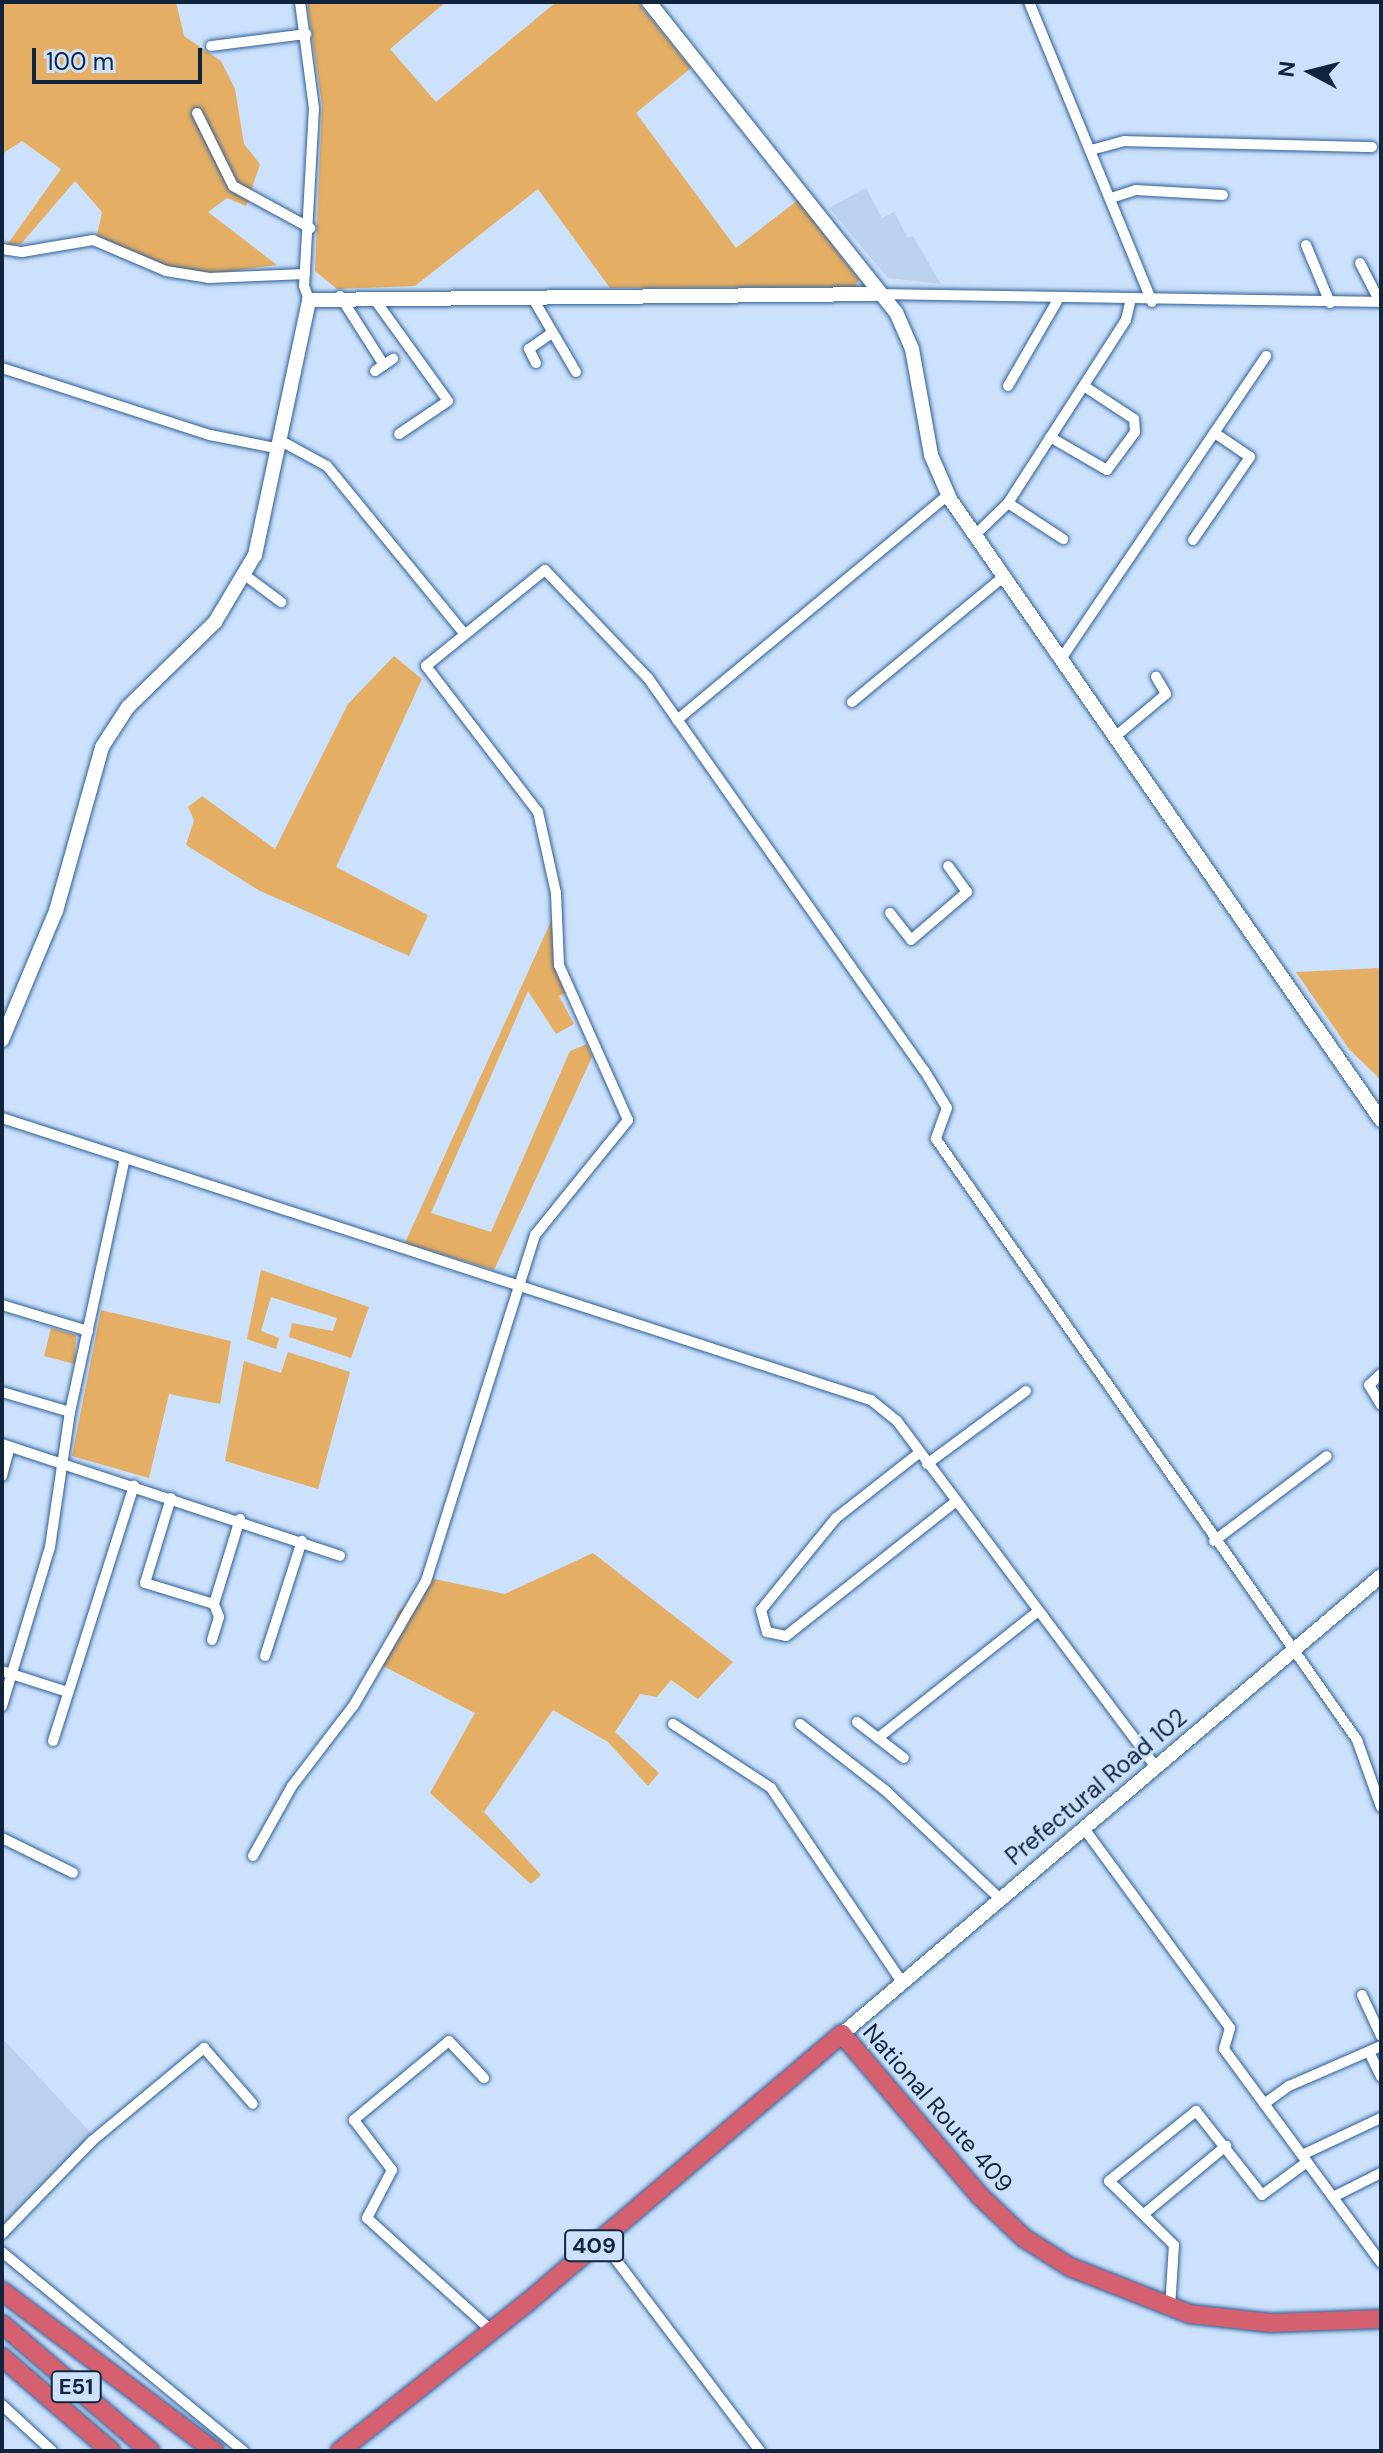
<!DOCTYPE html>
<html>
<head>
<meta charset="utf-8">
<style>
	body { margin:0 }
	#map { position:relative; width:1383px; height:2453px; overflow:hidden; background:#cce1fb; font-family:"DM Sans",sans-serif }
	div>[style] { position:absolute }
	.built>* { inset:0; background:#bbd1ed }
	.green>* { inset:0; background:#e4ae64 }
	.roads { filter:drop-shadow(0 0 2px #2d5e97) drop-shadow(0 0 2px #2d5e97) }
	.street>* { height:10px; margin:-5px; padding:0 5px; transform-origin:5px; border-radius:5px; background:#fff }
	.secondary>* { height:14px; margin:-7px; padding:0 7px; transform-origin:7px; border-radius:7px; background:#fff }
	.highway>* { height:18px; margin:-9px; padding:0 9px; transform-origin:9px; border-radius:9px; background:#d46070 }
	span { translate:-50% -50%; white-space:nowrap; text-align:center; line-height:1.15; -webkit-text-stroke:6px #cce1fb; paint-order:stroke }
	.shield-label span { padding:2px 6px; background:#cce1fb; border:2px solid; border-radius:6px; -webkit-text-stroke-width:0 }
	.shield-label { font-size:22px; color:#10253d; font-weight:700 }
	.street-label { font-size:24px; color:#10253d }
	.frame { position:absolute; inset:0; border:4px solid #10253d; pointer-events:none }
	.north { position:absolute; left:1271px; top:32px; width:80px; height:80px; -webkit-text-stroke:6px #cce1fb; paint-order:stroke; rotate:277deg; font-size:22px; font-weight:700; line-height:32px; text-align:center; color:#10253d }
	.north::after { content:''; display:block; margin:auto; width:28px; height:36px; background:#10253d; clip-path:polygon(50% 0,100% 100%,50% 72%,0 100%) }
	.scale { position:absolute; left:32px; top:48px; width:170px; height:36px; box-sizing:border-box; border:4px solid #10253d; border-top:0; padding-left:10px; font-size:24px; line-height:28px; white-space:nowrap; color:#10253d; -webkit-text-stroke:6px #cce1fb; paint-order:stroke }
</style>
</head>
<body>
<div id="map">
	<div class="built">
		<div style="clip-path:polygon(866px 188px,882px 218px,894px 212px,908px 238px,913px 236px,941px 284px,888px 278px,829px 208px)"></div>
		<div style="clip-path:polygon(2px 2038px,92px 2134px,2px 2227px)"></div>
	</div>
	<div class="green">
		<div style="clip-path:polygon(2px 2px,176px 2px,184px 36px,221px 61px,235px 89px,244px 144px,260px 164px,246px 206px,227px 198px,208px 212px,277px 265px,210px 274px,167px 269px,96px 240px,102px 212px,75px 181px,21px 244px,7px 245px,61px 169px,22px 141px,2px 154px)"></div>
		<div style="clip-path:polygon(307px 2px,446px 2px,390px 49px,436px 102px,556px 2px,638px 2px,691px 68px,636px 113px,736px 248px,798px 200px,859px 280px,855px 287px,610px 288px,538px 189px,415px 286px,337px 289px,315px 271px,322px 105px)"></div>
		<div style="clip-path:polygon(394px 656px,422px 679px,336px 867px,428px 915px,409px 956px,260px 891px,186px 845px,194px 820px,188px 807px,202px 796px,275px 849px,348px 704px)"></div>
		<div style="clip-path:polygon(552px 919px,555px 967px,566px 993px,559px 996px,574px 1024px,556px 1034px,528px 991px,431px 1213px,491px 1232px,570px 1051px,587px 1044px,592px 1057px,494px 1270px,405px 1243px)"></div>
		<div style="clip-path:polygon(1381px 968px,1381px 1080px,1349px 1049px,1296px 972px)"></div>
		<div style="clip-path:polygon(261px 1270px,369px 1307px,351px 1358px,289px 1337px,292px 1323px,333px 1331px,337px 1318px,271px 1297px,261px 1331px,279px 1338px,276px 1349px,247px 1339px)"></div>
		<div style="clip-path:polygon(101px 1310px,231px 1341px,220px 1404px,169px 1394px,149px 1478px,72px 1456px)"></div>
		<div style="clip-path:polygon(51px 1328px,76px 1335px,75px 1364px,44px 1356px)"></div>
		<div style="clip-path:polygon(288px 1352px,350px 1372px,318px 1489px,225px 1461px,244px 1361px,281px 1373px)"></div>
		<div style="clip-path:polygon(593px 1553px,733px 1662px,698px 1699px,671px 1680px,657px 1697px,640px 1694px,615px 1732px,659px 1773px,648px 1786px,608px 1742px,553px 1710px,484px 1812px,541px 1875px,531px 1884px,430px 1793px,475px 1713px,379px 1664px,398px 1612px,434px 1579px,505px 1594px)"></div>
	</div>
	<div class="roads">
		<div class="street">
			<div style="left:300px;top:2px;width:107px;rotate:82.5deg"></div>
			<div style="left:314px;top:108px;width:178px;rotate:93.2deg"></div>
			<div style="left:304px;top:286px;width:15px;rotate:70deg"></div>
			<div style="left:1029px;top:2px;width:324px;rotate:67.7deg"></div>
			<div style="left:211px;top:46px;width:96px;rotate:-7.2deg"></div>
			<div style="left:197px;top:113px;width:81px;rotate:63.7deg"></div>
			<div style="left:233px;top:186px;width:88px;rotate:28.6deg"></div>
			<div style="left:1091px;top:150px;width:35px;rotate:-15deg"></div>
			<div style="left:1125px;top:141px;width:247px;rotate:1.4deg"></div>
			<div style="left:1111px;top:198px;width:26px;rotate:-18deg"></div>
			<div style="left:1136px;top:190px;width:87px;rotate:3.3deg"></div>
			<div style="left:1306px;top:245px;width:63px;rotate:67.5deg"></div>
			<div style="left:2px;top:249px;width:20px;rotate:9deg"></div>
			<div style="left:22px;top:252px;width:72px;rotate:-9.6deg"></div>
			<div style="left:93px;top:240px;width:79px;rotate:23deg"></div>
			<div style="left:166px;top:271px;width:44px;rotate:9.2deg"></div>
			<div style="left:209px;top:278px;width:96px;rotate:-2.4deg"></div>
			<div style="left:1360px;top:263px;width:44px;rotate:62.9deg"></div>
			<div style="left:881px;top:294px;width:500px;rotate:0.92deg"></div>
			<div style="left:340px;top:296px;width:82px;rotate:57.5deg"></div>
			<div style="left:373px;top:297px;width:128px;rotate:54.2deg"></div>
			<div style="left:448px;top:401px;width:59px;rotate:146deg"></div>
			<div style="left:532px;top:297px;width:87px;rotate:59.6deg"></div>
			<div style="left:536px;top:363px;width:16px;rotate:-117deg"></div>
			<div style="left:529px;top:349px;width:28px;rotate:-35deg"></div>
			<div style="left:2px;top:368px;width:219px;rotate:17.9deg"></div>
			<div style="left:210px;top:435px;width:71px;rotate:11.3deg"></div>
			<div style="left:375px;top:371px;width:22px;rotate:-34deg"></div>
			<div style="left:1008px;top:386px;width:98px;rotate:-60deg"></div>
			<div style="left:1050px;top:437px;width:66px;rotate:30.1deg"></div>
			<div style="left:1107px;top:470px;width:47px;rotate:-53.6deg"></div>
			<div style="left:1135px;top:432px;width:13px;rotate:-94deg"></div>
			<div style="left:1134px;top:419px;width:60px;rotate:-146.6deg"></div>
			<div style="left:281px;top:441px;width:52px;rotate:28.5deg"></div>
			<div style="left:327px;top:466px;width:213px;rotate:50.7deg"></div>
			<div style="left:1008px;top:503px;width:66px;rotate:33.2deg"></div>
			<div style="left:974px;top:536px;width:47px;rotate:-44.1deg"></div>
			<div style="left:1008px;top:503px;width:218px;rotate:-57.2deg"></div>
			<div style="left:1126px;top:320px;width:18px;rotate:-77deg"></div>
			<div style="left:1193px;top:540px;width:101px;rotate:-55.5deg"></div>
			<div style="left:1250px;top:457px;width:42px;rotate:-145.6deg"></div>
			<div style="left:246px;top:576px;width:44px;rotate:36.6deg"></div>
			<div style="left:1061px;top:659px;width:366px;rotate:-55.9deg"></div>
			<div style="left:852px;top:702px;width:196px;rotate:-39.6deg"></div>
			<div style="left:677px;top:720px;width:352px;rotate:-39.7deg"></div>
			<div style="left:1116px;top:736px;width:65px;rotate:-40deg"></div>
			<div style="left:1166px;top:694px;width:20px;rotate:-120deg"></div>
			<div style="left:890px;top:913px;width:34px;rotate:52deg"></div>
			<div style="left:911px;top:940px;width:74px;rotate:-40.6deg"></div>
			<div style="left:967px;top:892px;width:32px;rotate:-126deg"></div>
			<div style="left:2px;top:1118px;width:914px;rotate:17.98deg"></div>
			<div style="left:871px;top:1400px;width:33px;rotate:39deg"></div>
			<div style="left:897px;top:1421px;width:432px;rotate:53.2deg"></div>
			<div style="left:2px;top:1305px;width:90px;rotate:16.8deg"></div>
			<div style="left:1381px;top:1374px;width:16px;rotate:137deg"></div>
			<div style="left:1369px;top:1385px;width:23px;rotate:59deg"></div>
			<div style="left:2px;top:1392px;width:71px;rotate:16.4deg"></div>
			<div style="left:2px;top:1444px;width:356px;rotate:18.3deg"></div>
			<div style="left:919px;top:1453px;width:105px;rotate:141.9deg"></div>
			<div style="left:836px;top:1518px;width:119px;rotate:129.2deg"></div>
			<div style="left:761px;top:1610px;width:23px;rotate:75deg"></div>
			<div style="left:767px;top:1632px;width:19px;rotate:12deg"></div>
			<div style="left:786px;top:1636px;width:216px;rotate:-38.4deg"></div>
			<div style="left:927px;top:1464px;width:123px;rotate:-36.4deg"></div>
			<div style="left:2px;top:1476px;width:30px;rotate:-75deg"></div>
			<div style="left:171px;top:1498px;width:89px;rotate:107deg"></div>
			<div style="left:145px;top:1583px;width:72px;rotate:16.9deg"></div>
			<div style="left:214px;top:1604px;width:89px;rotate:-73deg"></div>
			<div style="left:1214px;top:1541px;width:141px;rotate:-37deg"></div>
			<div style="left:212px;top:1640px;width:24px;rotate:-73deg"></div>
			<div style="left:219px;top:1617px;width:14px;rotate:-111deg"></div>
			<div style="left:265px;top:1656px;width:121px;rotate:-72.2deg"></div>
			<div style="left:2px;top:1671px;width:69px;rotate:17.7deg"></div>
			<div style="left:2px;top:1706px;width:166px;rotate:-73.2deg"></div>
			<div style="left:50px;top:1547px;width:136px;rotate:-81.6deg"></div>
			<div style="left:70px;top:1412px;width:260px;rotate:-77.8deg"></div>
			<div style="left:857px;top:1722px;width:59px;rotate:37.5deg"></div>
			<div style="left:673px;top:1724px;width:117px;rotate:33.1deg"></div>
			<div style="left:771px;top:1788px;width:233px;rotate:56deg"></div>
			<div style="left:800px;top:1724px;width:109px;rotate:37.9deg"></div>
			<div style="left:886px;top:1791px;width:156px;rotate:43.4deg"></div>
			<div style="left:878px;top:1738px;width:203px;rotate:-38.4deg"></div>
			<div style="left:53px;top:1741px;width:268px;rotate:-72.4deg"></div>
			<div style="left:1083px;top:1827px;width:249px;rotate:53.8deg"></div>
			<div style="left:1230px;top:2028px;width:22px;rotate:106deg"></div>
			<div style="left:1224px;top:2049px;width:265px;rotate:53.7deg"></div>
			<div style="left:2px;top:1838px;width:79px;rotate:26.2deg"></div>
			<div style="left:253px;top:1856px;width:80px;rotate:-60.9deg"></div>
			<div style="left:292px;top:1786px;width:102px;rotate:-52.6deg"></div>
			<div style="left:354px;top:1705px;width:143px;rotate:-59.9deg"></div>
			<div style="left:426px;top:1581px;width:363px;rotate:-72.5deg"></div>
			<div style="left:535px;top:1235px;width:148px;rotate:-51deg"></div>
			<div style="left:628px;top:1120px;width:170px;rotate:-114deg"></div>
			<div style="left:559px;top:965px;width:72px;rotate:-92.4deg"></div>
			<div style="left:556px;top:893px;width:83px;rotate:-102.5deg"></div>
			<div style="left:538px;top:812px;width:184px;rotate:-127.5deg"></div>
			<div style="left:426px;top:666px;width:153px;rotate:-38.9deg"></div>
			<div style="left:545px;top:570px;width:149px;rotate:46.4deg"></div>
			<div style="left:648px;top:678px;width:479px;rotate:54.9deg"></div>
			<div style="left:924px;top:1070px;width:44px;rotate:58.8deg"></div>
			<div style="left:947px;top:1108px;width:33px;rotate:110deg"></div>
			<div style="left:936px;top:1139px;width:734px;rotate:54.99deg"></div>
			<div style="left:1357px;top:1740px;width:71px;rotate:70.3deg"></div>
			<div style="left:1362px;top:1995px;width:45px;rotate:65.1deg"></div>
			<div style="left:1370px;top:2054px;width:25px;rotate:64deg"></div>
			<div style="left:484px;top:2078px;width:51px;rotate:-133.4deg"></div>
			<div style="left:449px;top:2041px;width:124px;rotate:140.3deg"></div>
			<div style="left:354px;top:2120px;width:63px;rotate:52.8deg"></div>
			<div style="left:392px;top:2170px;width:54px;rotate:117.5deg"></div>
			<div style="left:367px;top:2218px;width:167px;rotate:42.1deg"></div>
			<div style="left:1264px;top:2104px;width:31px;rotate:-36deg"></div>
			<div style="left:1289px;top:2086px;width:100px;rotate:-23.5deg"></div>
			<div style="left:1302px;top:2155px;width:87px;rotate:-25.1deg"></div>
			<div style="left:1333px;top:2197px;width:54px;rotate:-26.6deg"></div>
			<div style="left:1144px;top:2214px;width:107px;rotate:-39.7deg"></div>
			<div style="left:2px;top:2234px;width:129px;rotate:-45.9deg"></div>
			<div style="left:92px;top:2141px;width:146px;rotate:-39.7deg"></div>
			<div style="left:204px;top:2048px;width:74px;rotate:48.8deg"></div>
			<div style="left:601px;top:2240px;width:264px;rotate:53deg"></div>
			<div style="left:2px;top:2252px;width:313px;rotate:39.5deg"></div>
			<div style="left:1170px;top:2308px;width:63px;rotate:-86.4deg"></div>
			<div style="left:1174px;top:2245px;width:91px;rotate:-135.4deg"></div>
			<div style="left:1109px;top:2181px;width:112px;rotate:-38.8deg"></div>
			<div style="left:1196px;top:2111px;width:107px;rotate:51.8deg"></div>
			<div style="left:1262px;top:2195px;width:56px;rotate:-36.3deg"></div>
			<div style="left:2px;top:2405px;width:68px;rotate:42.6deg"></div>
		</div>
		<div class="secondary">
			<div style="left:649px;top:2px;width:396px;rotate:51.5deg"></div>
			<div style="left:896px;top:312px;width:40px;rotate:66.6deg"></div>
			<div style="left:912px;top:349px;width:108px;rotate:79.8deg"></div>
			<div style="left:931px;top:455px;width:48px;rotate:66.6deg"></div>
			<div style="left:950px;top:499px;width:756px;rotate:55.24deg"></div>
			<div style="left:2px;top:1040px;width:140px;rotate:-67.3deg"></div>
			<div style="left:56px;top:911px;width:170px;rotate:-74.3deg"></div>
			<div style="left:102px;top:747px;width:48px;rotate:-57deg"></div>
			<div style="left:128px;top:707px;width:122px;rotate:-44.3deg"></div>
			<div style="left:215px;top:622px;width:78px;rotate:-59.2deg"></div>
			<div style="left:255px;top:555px;width:261px;rotate:-78deg"></div>
			<div style="left:309px;top:300px;width:572px;rotate:-0.6deg"></div>
			<div style="left:842px;top:2034px;width:707px;rotate:-40.36deg"></div>
		</div>
		<div class="highway">
			<div style="left:2px;top:2291px;width:266px;rotate:37deg"></div>
			<div style="left:2px;top:2324px;width:195px;rotate:40.6deg"></div>
			<div style="left:2px;top:2357px;width:144px;rotate:40.8deg"></div>
			<div style="left:340px;top:2451px;width:240px;rotate:-38.4deg"></div>
			<div style="left:528px;top:2302px;width:413px;rotate:-40.5deg"></div>
			<div style="left:842px;top:2034px;width:213px;rotate:49.6deg"></div>
			<div style="left:980px;top:2196px;width:61px;rotate:43.7deg"></div>
			<div style="left:1024px;top:2238px;width:54px;rotate:32.2deg"></div>
			<div style="left:1070px;top:2267px;width:129px;rotate:21.4deg"></div>
			<div style="left:1190px;top:2314px;width:81px;rotate:6.4deg"></div>
			<div style="left:1270px;top:2323px;width:111px;rotate:-2.1deg"></div>
		</div>
	</div>
	<div class="shield-label">
		<span style="left:594px;top:2246px">409</span>
		<span style="left:76px;top:2387px">E51</span>
	</div>
	<div class="street-label">
		<span style="left:1096px;top:1787px;rotate:-40deg">Prefectural Road 102</span>
		<span style="left:938px;top:2108px;rotate:49deg">National Route 409</span>
	</div>
	<div class="frame"></div>
	<div class="north">N</div>
	<div class="scale">100 m</div>
</div>
</body>
</html>
